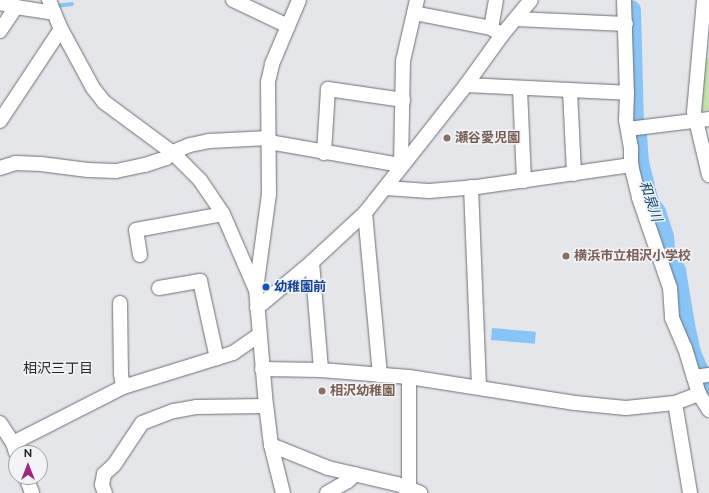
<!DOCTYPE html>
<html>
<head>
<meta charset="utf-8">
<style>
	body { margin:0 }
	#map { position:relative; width:709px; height:493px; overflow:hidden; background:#e4e6ea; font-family:Raleway,"Noto Sans JP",sans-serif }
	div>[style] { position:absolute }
	.green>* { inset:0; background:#c7e1ac }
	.water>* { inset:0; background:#89c4f6; transform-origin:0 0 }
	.stream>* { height:3.5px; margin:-1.75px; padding:0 1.75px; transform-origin:1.75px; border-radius:1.75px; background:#89c4f6 }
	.river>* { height:20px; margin:-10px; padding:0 10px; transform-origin:10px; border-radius:10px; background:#89c4f6 }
	.roads { filter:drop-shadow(0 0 1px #6d6f72) drop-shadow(0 0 1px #6d6f72) }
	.minor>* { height:14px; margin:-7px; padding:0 7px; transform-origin:7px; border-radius:7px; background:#fff }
	.dots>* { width:11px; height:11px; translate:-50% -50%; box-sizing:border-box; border:2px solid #f1f3f7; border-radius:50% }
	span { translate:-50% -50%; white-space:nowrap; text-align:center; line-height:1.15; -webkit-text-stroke:3px #f1f3f7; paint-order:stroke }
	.education-label { font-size:13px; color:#785e54; font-weight:700 }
	.left { translate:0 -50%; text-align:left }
	.transit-label { font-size:13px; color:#164399; font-weight:700 }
	.water-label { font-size:14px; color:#0c456d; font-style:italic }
	.neighbourhood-label { font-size:14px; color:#262728 }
	.north { position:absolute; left:8px; top:445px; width:40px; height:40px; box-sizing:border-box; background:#f1f3f7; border:1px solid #a0a1a4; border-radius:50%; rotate:0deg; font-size:11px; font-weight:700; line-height:16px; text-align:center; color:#262728 }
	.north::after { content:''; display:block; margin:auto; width:14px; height:18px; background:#a1267c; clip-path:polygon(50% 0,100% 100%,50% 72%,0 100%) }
</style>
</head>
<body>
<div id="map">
	<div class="green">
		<div style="clip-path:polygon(709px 58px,709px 110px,703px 111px,700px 108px,704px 59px)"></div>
	</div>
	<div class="water">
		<div style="left:492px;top:328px;width:44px;height:12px;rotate:5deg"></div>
	</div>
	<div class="stream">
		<div style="left:56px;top:6px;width:16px;rotate:-7deg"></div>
	</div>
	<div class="river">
		<div style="left:631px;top:10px;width:111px;rotate:88.5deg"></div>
		<div style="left:634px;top:121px;width:14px;rotate:78deg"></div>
		<div style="left:637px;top:135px;width:27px;rotate:86deg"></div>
		<div style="left:639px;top:162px;width:42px;rotate:76.3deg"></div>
		<div style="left:649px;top:203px;width:11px;rotate:52deg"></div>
		<div style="left:656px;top:212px;width:26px;rotate:72deg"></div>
		<div style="left:664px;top:237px;width:12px;rotate:85deg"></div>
		<div style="left:665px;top:249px;width:25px;rotate:63deg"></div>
		<div style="left:676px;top:271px;width:55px;rotate:80.5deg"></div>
		<div style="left:685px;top:325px;width:29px;rotate:78deg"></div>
		<div style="left:691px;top:353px;width:46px;rotate:66.8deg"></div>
	</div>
	<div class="roads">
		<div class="minor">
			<div style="left:49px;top:0;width:31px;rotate:68deg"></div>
			<div style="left:61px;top:29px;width:67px;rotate:61.5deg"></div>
			<div style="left:93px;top:88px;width:18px;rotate:52deg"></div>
			<div style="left:104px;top:102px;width:86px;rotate:36.5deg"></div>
			<div style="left:173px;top:153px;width:38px;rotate:45deg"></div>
			<div style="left:200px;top:180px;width:41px;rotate:55.9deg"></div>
			<div style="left:223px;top:214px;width:81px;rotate:66.6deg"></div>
			<div style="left:233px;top:0;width:61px;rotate:25.3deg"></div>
			<div style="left:496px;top:0;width:28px;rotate:100deg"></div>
			<div style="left:491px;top:28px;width:9px;rotate:32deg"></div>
			<div style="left:624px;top:0;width:93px;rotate:88.2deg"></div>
			<div style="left:627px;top:93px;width:27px;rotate:92deg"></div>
			<div style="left:626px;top:120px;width:27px;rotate:80deg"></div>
			<div style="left:631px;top:147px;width:18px;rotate:90deg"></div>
			<div style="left:631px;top:165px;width:34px;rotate:76deg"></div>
			<div style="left:639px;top:198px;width:95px;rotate:71deg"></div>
			<div style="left:670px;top:288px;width:30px;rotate:86deg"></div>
			<div style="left:672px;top:318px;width:33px;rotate:67deg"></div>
			<div style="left:685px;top:348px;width:48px;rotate:73.1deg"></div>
			<div style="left:699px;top:394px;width:19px;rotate:58deg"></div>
			<div style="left:704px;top:0;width:112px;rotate:95.1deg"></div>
			<div style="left:694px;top:112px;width:65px;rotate:76.6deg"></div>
			<div style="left:0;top:3px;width:16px;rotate:14deg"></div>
			<div style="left:16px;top:7px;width:29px;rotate:124deg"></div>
			<div style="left:16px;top:7px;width:38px;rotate:9deg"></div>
			<div style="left:414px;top:13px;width:78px;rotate:11deg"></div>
			<div style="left:516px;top:19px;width:110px;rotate:2.6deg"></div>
			<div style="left:466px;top:85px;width:161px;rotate:2.8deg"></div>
			<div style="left:520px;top:89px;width:92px;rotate:87.5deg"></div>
			<div style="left:570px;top:91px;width:83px;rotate:87.2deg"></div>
			<div style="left:0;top:121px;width:110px;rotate:-56.5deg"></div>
			<div style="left:628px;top:129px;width:82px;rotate:-7deg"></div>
			<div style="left:269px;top:142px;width:134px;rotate:9.9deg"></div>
			<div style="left:401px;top:165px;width:104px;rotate:-88.9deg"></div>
			<div style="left:403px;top:61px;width:63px;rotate:-77.1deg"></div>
			<div style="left:324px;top:153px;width:64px;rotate:-86.4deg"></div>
			<div style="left:328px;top:89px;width:76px;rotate:8.3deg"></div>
			<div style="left:0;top:168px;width:16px;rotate:-18deg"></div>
			<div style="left:15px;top:163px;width:26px;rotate:2deg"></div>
			<div style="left:41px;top:164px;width:47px;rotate:7.3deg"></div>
			<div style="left:88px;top:170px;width:28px;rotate:2deg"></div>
			<div style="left:116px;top:171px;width:30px;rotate:-12deg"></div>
			<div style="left:145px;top:165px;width:22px;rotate:-18deg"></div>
			<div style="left:166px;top:158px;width:14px;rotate:-34deg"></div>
			<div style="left:178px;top:150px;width:13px;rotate:-23deg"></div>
			<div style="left:190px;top:145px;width:19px;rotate:-12deg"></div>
			<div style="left:209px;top:141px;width:60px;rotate:-2.9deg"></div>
			<div style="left:471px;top:187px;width:200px;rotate:87.7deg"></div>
			<div style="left:386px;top:188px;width:43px;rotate:4deg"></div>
			<div style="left:429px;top:191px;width:48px;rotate:-4.8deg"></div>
			<div style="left:477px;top:187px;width:156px;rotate:-8.1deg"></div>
			<div style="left:365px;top:213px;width:163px;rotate:84.7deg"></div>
			<div style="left:140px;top:255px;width:25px;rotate:-99deg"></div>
			<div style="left:136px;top:230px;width:88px;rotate:-10.4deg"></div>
			<div style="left:312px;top:262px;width:108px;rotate:85.2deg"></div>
			<div style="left:159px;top:288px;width:42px;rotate:-9.7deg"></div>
			<div style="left:200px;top:281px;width:79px;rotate:77.6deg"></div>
			<div style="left:120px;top:303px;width:71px;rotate:89.2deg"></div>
			<div style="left:121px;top:374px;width:13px;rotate:81deg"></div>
			<div style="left:257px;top:308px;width:72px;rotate:-39.9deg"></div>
			<div style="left:312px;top:262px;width:72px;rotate:-42.8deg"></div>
			<div style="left:365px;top:213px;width:163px;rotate:-51.7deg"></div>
			<div style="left:466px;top:85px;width:62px;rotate:-54.2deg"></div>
			<div style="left:502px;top:35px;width:45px;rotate:-50.4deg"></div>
			<div style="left:262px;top:369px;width:59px;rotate:1deg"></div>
			<div style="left:321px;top:370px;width:88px;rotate:4.5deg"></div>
			<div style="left:409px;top:377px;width:168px;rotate:8.9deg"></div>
			<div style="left:575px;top:403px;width:51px;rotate:5.6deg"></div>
			<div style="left:626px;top:408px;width:49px;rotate:-5.8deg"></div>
			<div style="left:675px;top:403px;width:26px;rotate:-21deg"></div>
			<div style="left:694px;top:377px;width:15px;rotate:-8deg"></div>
			<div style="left:675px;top:403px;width:91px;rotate:80.5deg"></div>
			<div style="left:0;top:423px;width:24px;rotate:57deg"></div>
			<div style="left:13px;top:443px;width:10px;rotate:73deg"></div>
			<div style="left:13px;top:443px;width:123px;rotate:-27deg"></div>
			<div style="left:123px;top:387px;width:115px;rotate:-17.2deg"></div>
			<div style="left:233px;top:353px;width:32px;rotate:-35deg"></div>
			<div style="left:271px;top:445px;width:61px;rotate:22deg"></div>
			<div style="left:328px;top:468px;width:71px;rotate:13.1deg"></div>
			<div style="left:397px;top:484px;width:25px;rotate:21deg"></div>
			<div style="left:26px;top:477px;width:17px;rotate:69deg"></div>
			<div style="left:105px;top:493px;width:9px;rotate:-111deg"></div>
			<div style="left:102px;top:485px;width:11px;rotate:-80deg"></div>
			<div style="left:104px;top:474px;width:13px;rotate:-42deg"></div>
			<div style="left:114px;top:465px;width:50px;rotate:-56.3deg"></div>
			<div style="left:142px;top:423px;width:34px;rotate:-21deg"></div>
			<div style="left:174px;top:411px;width:22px;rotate:-10deg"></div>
			<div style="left:196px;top:407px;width:70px;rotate:-0.8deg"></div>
			<div style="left:283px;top:493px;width:49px;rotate:-104deg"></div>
			<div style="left:271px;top:445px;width:39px;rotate:-97deg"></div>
			<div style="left:266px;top:406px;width:117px;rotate:-94.9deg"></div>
			<div style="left:256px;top:289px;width:96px;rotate:-82.2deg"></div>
			<div style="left:269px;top:194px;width:112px;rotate:-90.5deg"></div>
			<div style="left:268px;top:82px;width:18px;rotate:-77deg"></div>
			<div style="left:272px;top:64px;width:69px;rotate:-67.1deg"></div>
			<div style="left:327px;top:493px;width:24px;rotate:-30deg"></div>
			<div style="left:348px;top:481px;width:10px;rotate:-45deg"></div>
			<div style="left:406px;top:493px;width:11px;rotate:-75deg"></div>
			<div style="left:409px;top:482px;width:105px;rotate:-90deg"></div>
		</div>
	</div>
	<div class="dots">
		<div style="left:447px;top:138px;background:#8d6e63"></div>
		<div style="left:566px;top:256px;background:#8d6e63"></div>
		<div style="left:266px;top:287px;background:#1a4fb4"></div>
		<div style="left:322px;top:391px;background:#8d6e63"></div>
	</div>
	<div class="education-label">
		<span class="left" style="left:455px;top:138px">瀬谷愛児園</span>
		<span class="left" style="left:574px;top:256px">横浜市立相沢小学校</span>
		<span class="left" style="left:330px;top:391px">相沢幼稚園</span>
	</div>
	<div class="transit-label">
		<span class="left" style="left:274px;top:287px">幼稚園前</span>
	</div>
	<div class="water-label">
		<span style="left:651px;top:201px;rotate:71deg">和泉川</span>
	</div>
	<div class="neighbourhood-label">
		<span style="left:58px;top:368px">相沢三丁目</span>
	</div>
	<div class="north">N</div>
</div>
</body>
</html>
